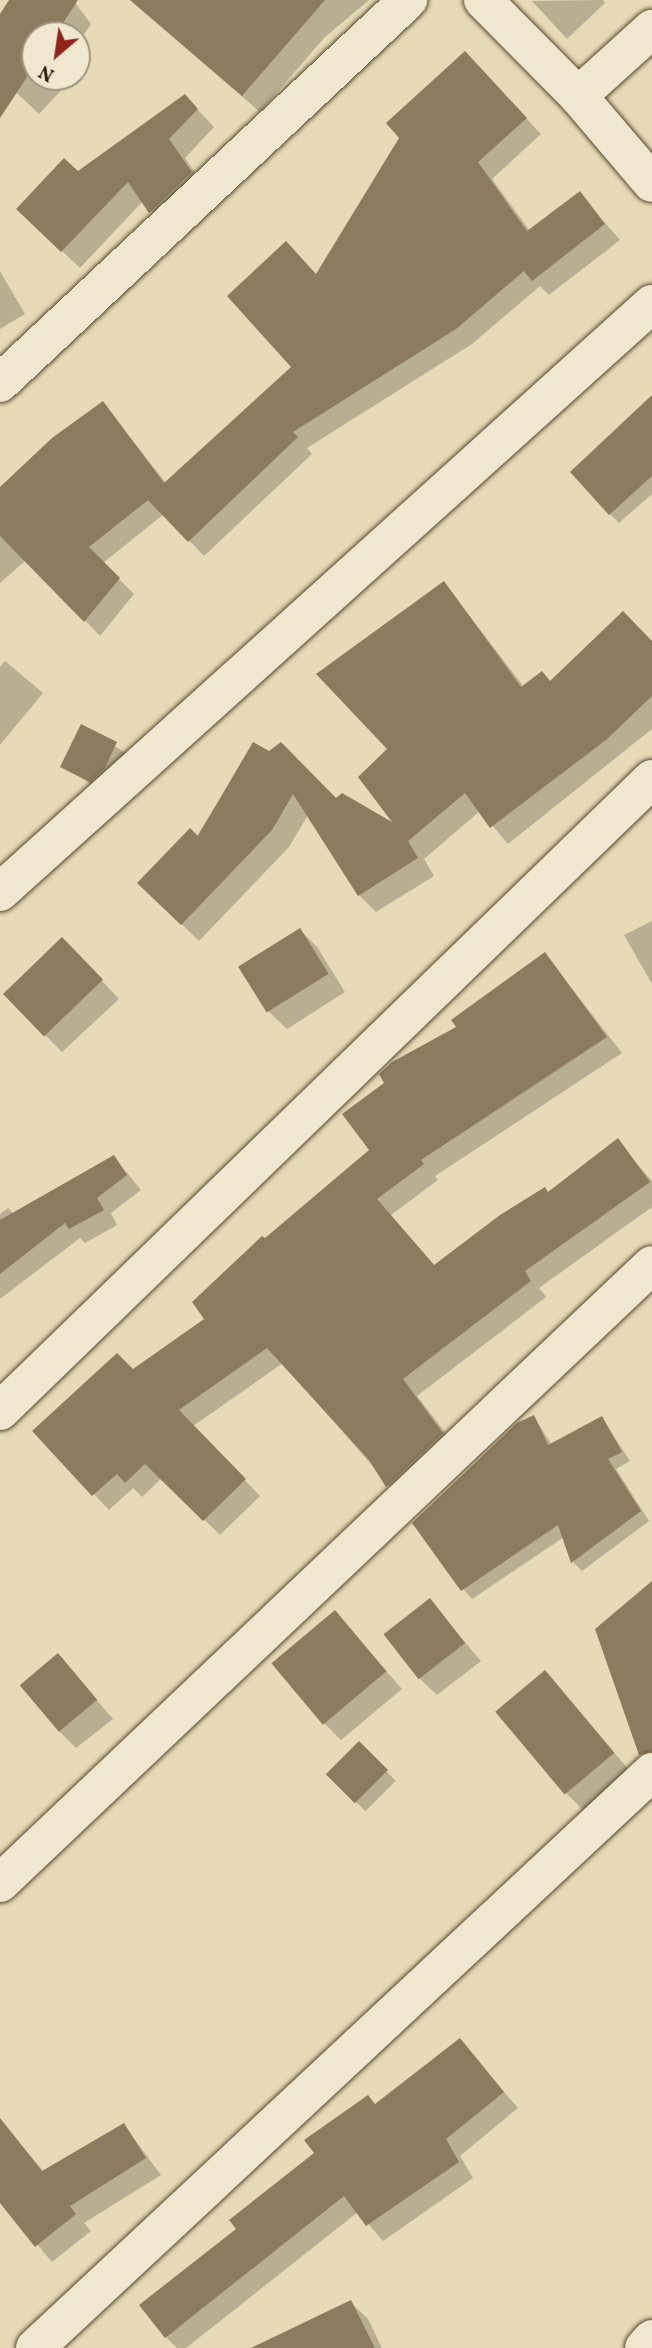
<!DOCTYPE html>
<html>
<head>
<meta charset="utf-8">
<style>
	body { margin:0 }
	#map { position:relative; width:652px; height:2348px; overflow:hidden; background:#e6dab7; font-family:Vollkorn,serif }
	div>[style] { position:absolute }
	.shadow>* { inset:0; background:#0003; transform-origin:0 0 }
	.building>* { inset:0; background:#8b7c5f; transform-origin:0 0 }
	.roads { filter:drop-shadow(0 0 2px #58482e) drop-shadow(0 0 2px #58482e) }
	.street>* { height:38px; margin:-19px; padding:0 19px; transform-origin:19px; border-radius:19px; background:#efe7d0 }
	span { translate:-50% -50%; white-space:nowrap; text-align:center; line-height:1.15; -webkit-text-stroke:5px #efe7d0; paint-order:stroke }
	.north { position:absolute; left:21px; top:21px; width:70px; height:70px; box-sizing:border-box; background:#efe7d0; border:2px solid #9f947d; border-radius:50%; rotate:209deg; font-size:19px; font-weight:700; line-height:28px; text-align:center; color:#281700 }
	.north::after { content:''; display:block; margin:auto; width:24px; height:32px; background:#8f2418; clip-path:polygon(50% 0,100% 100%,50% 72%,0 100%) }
</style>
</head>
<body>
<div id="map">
	<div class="shadow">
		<div style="clip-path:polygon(11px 0,73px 0,91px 24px,77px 45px,77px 35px,35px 35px,35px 77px,56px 77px,65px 86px,39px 114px,0 77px,0 24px)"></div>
		<div style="clip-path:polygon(130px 0,369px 0,324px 38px,260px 112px)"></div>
		<div style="clip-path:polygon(603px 0,605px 3px,567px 39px,532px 1px)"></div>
		<div style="clip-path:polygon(480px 69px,541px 134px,492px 179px,530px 231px,579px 193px,620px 240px,549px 295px,540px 286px,472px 344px,307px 448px,312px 454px,204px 556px,164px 514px,103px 563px,134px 594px,100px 636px,26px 560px,0 583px,0 488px,103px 403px,166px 483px,294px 367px,317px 276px)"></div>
		<div style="clip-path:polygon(185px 96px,214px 127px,185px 158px,208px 191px,168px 229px,143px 201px,80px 268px,36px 226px,77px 173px)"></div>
		<div style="clip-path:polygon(0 271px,25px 314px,0 329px)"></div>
		<div style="clip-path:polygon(652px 397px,652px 494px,619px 523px,610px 514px)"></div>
		<div style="clip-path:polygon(444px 583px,524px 687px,542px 673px,551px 682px,652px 643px,652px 729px,508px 844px,480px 811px,424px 859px,434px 876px,376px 912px,359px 895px,308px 815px,289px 847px,199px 941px,157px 900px,254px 744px,336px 801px,399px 827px,390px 749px)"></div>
		<div style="clip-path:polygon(5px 661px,43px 693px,0 745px,0 667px)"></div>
		<div style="clip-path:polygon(81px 726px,126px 753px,100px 790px,62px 766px)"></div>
		<div style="clip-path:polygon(652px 921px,652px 984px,624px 935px)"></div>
		<div style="clip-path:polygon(300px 930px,317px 947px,345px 992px,287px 1029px,269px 1012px)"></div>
		<div style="clip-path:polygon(545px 954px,622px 1053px,435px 1176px,438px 1180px,391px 1215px,435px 1266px,549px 1193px,617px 1141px,652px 1181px,652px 1207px,539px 1288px,546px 1297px,417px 1396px,458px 1449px,403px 1501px,283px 1363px,193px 1426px,260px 1496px,220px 1535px,162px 1478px,142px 1497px,133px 1488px,109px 1510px,34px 1431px,133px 1371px,207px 1320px,265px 1241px,371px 1150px,459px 1028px)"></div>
		<div style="clip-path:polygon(79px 956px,119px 999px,62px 1052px,45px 1035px)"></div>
		<div style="clip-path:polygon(114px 1157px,141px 1190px,111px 1213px,117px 1225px,85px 1243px,80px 1238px,0 1299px,0 1214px,8px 1208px,14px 1214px)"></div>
		<div style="clip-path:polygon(534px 1417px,552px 1445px,602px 1418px,630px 1461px,616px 1469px,649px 1521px,582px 1571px,573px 1562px,564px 1537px,472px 1599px,463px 1589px)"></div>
		<div style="clip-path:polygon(430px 1601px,481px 1661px,437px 1695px,419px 1678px)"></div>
		<div style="clip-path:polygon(335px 1613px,402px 1689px,341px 1740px,324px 1723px)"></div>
		<div style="clip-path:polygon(58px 1655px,113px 1719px,76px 1748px,59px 1731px)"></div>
		<div style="clip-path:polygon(545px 1673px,630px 1771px,583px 1810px,566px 1793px)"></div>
		<div style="left:359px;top:1744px;width:52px;height:43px;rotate:45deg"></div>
		<div style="clip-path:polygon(460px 2041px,518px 2108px,460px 2156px,473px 2178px,383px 2241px,358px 2212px,186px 2348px,177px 2348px,166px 2337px,238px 2229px,376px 2106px)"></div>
		<div style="clip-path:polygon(0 2119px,44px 2172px,124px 2125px,161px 2175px,84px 2223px,91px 2231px,52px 2262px,0 2200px)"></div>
		<div style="clip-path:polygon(350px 2302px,368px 2319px,382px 2348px,312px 2348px)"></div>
	</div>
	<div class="building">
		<div style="clip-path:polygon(9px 0,78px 0,55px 35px,35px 35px,35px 65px,0 118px,0 14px)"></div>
		<div style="clip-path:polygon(130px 0,325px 0,242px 96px)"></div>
		<div style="clip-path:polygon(465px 51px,527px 118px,478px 162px,527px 231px,580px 191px,605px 224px,532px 281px,524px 271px,456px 329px,293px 432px,298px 437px,188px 542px,148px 500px,89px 547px,120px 578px,84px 622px,0 536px,0 487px,52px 438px,103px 401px,164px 483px,291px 367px,227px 296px,286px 241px,316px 274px,399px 138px,386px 123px)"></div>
		<div style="clip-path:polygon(185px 94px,198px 109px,169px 139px,192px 172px,149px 213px,128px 182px,61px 252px,16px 209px,64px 158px,78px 171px)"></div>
		<div style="clip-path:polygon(652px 395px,652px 476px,609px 515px,570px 472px)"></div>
		<div style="clip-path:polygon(444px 581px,521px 687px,542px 671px,550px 681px,623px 611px,652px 641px,652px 696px,606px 740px,490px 828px,465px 793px,408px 841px,418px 858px,358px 896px,293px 794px,272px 830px,181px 925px,137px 883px,190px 828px,198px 836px,253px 742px,269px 751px,281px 742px,336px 798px,342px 793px,392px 822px,358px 777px,387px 749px,316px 674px)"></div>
		<div style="clip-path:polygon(81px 724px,117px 742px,105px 768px,90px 782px,60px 767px)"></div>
		<div style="left:300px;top:928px;width:54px;height:73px;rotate:58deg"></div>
		<div style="left:62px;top:937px;width:59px;height:82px;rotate:46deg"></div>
		<div style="clip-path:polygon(545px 952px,607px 1037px,421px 1160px,424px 1164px,377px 1199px,434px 1265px,500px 1215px,545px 1187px,548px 1192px,618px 1138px,650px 1182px,525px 1271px,531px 1281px,403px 1379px,443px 1433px,386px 1487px,369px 1460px,267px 1348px,179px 1410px,246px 1479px,203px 1521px,145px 1464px,125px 1483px,117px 1474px,92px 1496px,32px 1431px,117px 1353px,133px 1369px,204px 1319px,192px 1302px,262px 1236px,265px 1238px,369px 1150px,342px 1114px,384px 1083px,379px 1074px,392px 1062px,456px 1027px,451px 1020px)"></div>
		<div style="clip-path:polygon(114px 1155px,127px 1175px,97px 1198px,104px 1210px,69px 1229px,65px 1223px,0 1274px,0 1220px)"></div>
		<div style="clip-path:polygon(534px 1415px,548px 1445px,602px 1416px,622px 1452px,608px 1459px,641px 1511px,571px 1563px,558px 1525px,461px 1591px,412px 1523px,517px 1423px)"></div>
		<div style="clip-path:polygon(652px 1581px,652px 1751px,639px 1755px,595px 1629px)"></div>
		<div style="left:430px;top:1598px;width:57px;height:59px;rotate:52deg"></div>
		<div style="left:335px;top:1610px;width:80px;height:83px;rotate:50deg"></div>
		<div style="left:58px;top:1653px;width:61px;height:50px;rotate:50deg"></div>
		<div style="left:545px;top:1670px;width:108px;height:65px;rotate:50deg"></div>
		<div style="left:359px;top:1741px;width:41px;height:47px;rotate:45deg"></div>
		<div style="clip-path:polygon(460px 2038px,504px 2092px,446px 2139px,459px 2162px,366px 2226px,344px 2196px,165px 2338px,139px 2305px,236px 2229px,229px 2220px,314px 2153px,304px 2140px,368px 2095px,375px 2104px)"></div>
		<div style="clip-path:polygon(0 2118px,42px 2171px,124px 2123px,146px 2158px,70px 2206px,76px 2214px,35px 2247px,0 2203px)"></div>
		<div style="clip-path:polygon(351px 2300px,375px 2348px,251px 2348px)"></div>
	</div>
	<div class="roads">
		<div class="street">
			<div style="left:483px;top:0;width:135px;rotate:45.3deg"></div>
			<div style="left:578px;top:96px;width:114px;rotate:49.6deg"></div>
			<div style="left:578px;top:96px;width:100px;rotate:-42.2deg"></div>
			<div style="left:0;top:383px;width:560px;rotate:-43.19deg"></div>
			<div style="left:0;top:892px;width:878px;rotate:-42.05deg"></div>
			<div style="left:0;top:1411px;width:908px;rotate:-44.11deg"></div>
			<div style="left:0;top:1883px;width:898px;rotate:-43.47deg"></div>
			<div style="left:35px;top:2348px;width:844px;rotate:-43.03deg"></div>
			<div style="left:644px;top:2348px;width:12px;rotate:-48deg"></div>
		</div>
	</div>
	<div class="north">N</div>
</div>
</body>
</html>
